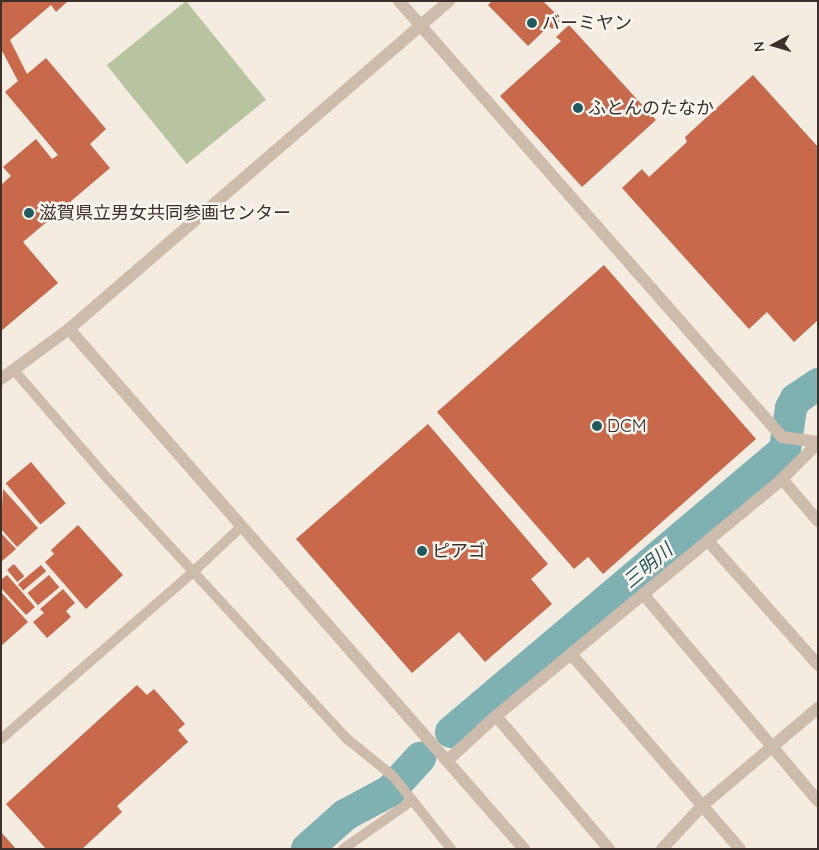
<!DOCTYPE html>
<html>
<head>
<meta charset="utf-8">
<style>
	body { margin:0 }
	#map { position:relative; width:819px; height:850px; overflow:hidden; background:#f4ebe1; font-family:Quicksand,"Noto Sans JP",sans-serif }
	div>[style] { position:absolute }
	.green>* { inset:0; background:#b8c4a0; transform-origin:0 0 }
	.river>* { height:32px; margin:-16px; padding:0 16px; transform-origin:16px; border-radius:16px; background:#7fb0b2 }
	.building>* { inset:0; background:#c8694b; transform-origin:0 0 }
	.service>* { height:10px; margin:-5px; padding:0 5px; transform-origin:5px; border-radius:5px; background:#cdbbac }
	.minor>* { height:12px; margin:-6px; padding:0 6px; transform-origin:6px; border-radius:6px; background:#cdbbac }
	.tertiary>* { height:12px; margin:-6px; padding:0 6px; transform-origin:6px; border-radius:6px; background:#cdbbac }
	.dots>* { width:14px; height:14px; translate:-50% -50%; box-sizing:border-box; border:2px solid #fbf5ee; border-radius:50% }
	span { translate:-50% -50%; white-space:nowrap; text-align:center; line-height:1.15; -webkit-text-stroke:5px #fbf5ee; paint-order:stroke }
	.poi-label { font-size:18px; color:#3b302b }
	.left { translate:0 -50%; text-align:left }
	.water-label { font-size:19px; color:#1f5a5e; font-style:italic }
	.frame { position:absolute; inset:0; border:2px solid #3b302b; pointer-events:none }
	.north { position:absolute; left:749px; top:20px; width:50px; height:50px; -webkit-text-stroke:4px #fbf5ee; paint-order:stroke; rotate:264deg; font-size:14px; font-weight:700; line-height:20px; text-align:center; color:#3b302b }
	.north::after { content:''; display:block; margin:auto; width:18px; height:22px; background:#3b302b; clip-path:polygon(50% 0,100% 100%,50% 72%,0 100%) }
</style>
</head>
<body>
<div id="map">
	<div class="green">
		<div style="left:186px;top:1px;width:127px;height:102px;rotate:51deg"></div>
	</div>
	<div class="river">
		<div style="left:451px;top:732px;width:437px;rotate:-40.2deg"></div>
		<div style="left:785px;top:450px;width:42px;rotate:-81.9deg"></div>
		<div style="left:791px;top:408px;width:10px;rotate:-61deg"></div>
		<div style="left:796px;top:399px;width:27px;rotate:-34deg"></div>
		<div style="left:307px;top:849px;width:51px;rotate:-41.8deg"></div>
		<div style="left:345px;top:815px;width:51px;rotate:-28.1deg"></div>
		<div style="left:390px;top:791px;width:45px;rotate:-47.7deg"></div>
	</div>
	<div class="building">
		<div style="clip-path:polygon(1px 1px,68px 1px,56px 12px,51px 5px,10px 40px,27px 74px,46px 58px,106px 129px,90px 144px,110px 168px,23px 242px,58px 283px,1px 331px,1px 185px,11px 176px,3px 167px,36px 139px,52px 159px,58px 155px,5px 92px,18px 81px,1px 49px)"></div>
		<div style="clip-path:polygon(492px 1px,543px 1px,562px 20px,552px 29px,549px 26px,528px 46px,488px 5px)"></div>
		<div style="clip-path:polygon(569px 25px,656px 120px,582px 187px,500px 96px,561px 41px,556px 37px)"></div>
		<div style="clip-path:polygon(753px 75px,818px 147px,818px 320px,794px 342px,767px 312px,749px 329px,622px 188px,642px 169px,649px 177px,687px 142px,685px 137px)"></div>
		<div style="clip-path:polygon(604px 265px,756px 439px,603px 574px,588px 557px,574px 569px,437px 412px)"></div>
		<div style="clip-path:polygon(428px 424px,548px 564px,531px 579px,552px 604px,485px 662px,459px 632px,412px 673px,296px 539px)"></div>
		<div style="left:31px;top:462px;width:54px;height:33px;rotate:50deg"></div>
		<div style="clip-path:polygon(3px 489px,38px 528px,17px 547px,1px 529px)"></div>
		<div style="clip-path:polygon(78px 525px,123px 575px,86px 609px,45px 562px,54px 554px,51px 550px)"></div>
		<div style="clip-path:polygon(1px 533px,16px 549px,1px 562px)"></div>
		<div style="left:14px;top:564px;width:16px;height:9px;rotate:50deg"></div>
		<div style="left:41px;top:565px;width:8px;height:30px;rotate:50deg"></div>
		<div style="clip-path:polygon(7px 575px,35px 607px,26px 615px,1px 588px,1px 580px)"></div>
		<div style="left:49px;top:575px;width:16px;height:28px;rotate:50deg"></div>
		<div style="clip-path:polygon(63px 589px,75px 603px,66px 611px,71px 617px,47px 638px,33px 622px,44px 613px,40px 609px)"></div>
		<div style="clip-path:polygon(1px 592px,28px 622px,1px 646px)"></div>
		<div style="clip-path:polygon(137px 685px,147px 695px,154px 689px,185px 724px,178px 730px,188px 742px,117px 806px,122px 812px,82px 849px,46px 849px,6px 804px)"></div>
		<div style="clip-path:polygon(1px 832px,16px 849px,1px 849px)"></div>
	</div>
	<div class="service">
		<div style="left:13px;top:369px;width:145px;rotate:49.2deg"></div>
		<div style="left:108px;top:479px;width:352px;rotate:47.4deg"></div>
		<div style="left:346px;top:738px;width:60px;rotate:39deg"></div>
		<div style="left:393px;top:776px;width:93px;rotate:51.5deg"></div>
		<div style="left:1px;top:739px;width:254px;rotate:-41deg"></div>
		<div style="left:193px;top:572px;width:67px;rotate:-43.2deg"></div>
		<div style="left:343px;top:849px;width:85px;rotate:-35deg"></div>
	</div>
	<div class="minor">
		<div style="left:399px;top:1px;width:580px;rotate:48.7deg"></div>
		<div style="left:782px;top:437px;width:36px;rotate:8deg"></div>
		<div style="left:782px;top:479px;width:55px;rotate:49.4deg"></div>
		<div style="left:708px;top:541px;width:166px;rotate:48.4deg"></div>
		<div style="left:643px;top:594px;width:271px;rotate:49.8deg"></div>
		<div style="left:571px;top:654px;width:258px;rotate:49.1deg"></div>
		<div style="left:496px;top:716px;width:175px;rotate:49.6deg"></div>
		<div style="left:447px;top:761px;width:67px;rotate:-42.6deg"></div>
		<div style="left:496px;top:716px;width:371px;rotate:-39.6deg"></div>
		<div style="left:782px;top:479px;width:51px;rotate:-45deg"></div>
		<div style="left:662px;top:849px;width:59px;rotate:-47.1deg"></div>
		<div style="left:702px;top:806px;width:152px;rotate:-40.2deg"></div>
	</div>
	<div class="tertiary">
		<div style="left:69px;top:329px;width:691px;rotate:48.81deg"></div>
		<div style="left:1px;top:379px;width:84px;rotate:-36.3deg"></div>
		<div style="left:69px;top:329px;width:502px;rotate:-40.8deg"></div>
	</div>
	<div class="dots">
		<div style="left:532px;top:23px;background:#1f5a5e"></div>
		<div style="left:578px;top:108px;background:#1f5a5e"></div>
		<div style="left:29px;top:213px;background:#1f5a5e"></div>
		<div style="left:597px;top:426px;background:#1f5a5e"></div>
		<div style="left:422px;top:551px;background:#1f5a5e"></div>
	</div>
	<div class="poi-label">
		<span class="left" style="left:542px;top:23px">バーミヤン</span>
		<span class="left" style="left:588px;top:108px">ふとんのたなか</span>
		<span class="left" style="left:39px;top:213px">滋賀県立男女共同参画センター</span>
		<span class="left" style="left:607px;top:426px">DCM</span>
		<span class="left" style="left:432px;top:551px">ピアゴ</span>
	</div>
	<div class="water-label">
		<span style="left:648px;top:566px;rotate:-40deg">三明川</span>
	</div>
	<div class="frame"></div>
	<div class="north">N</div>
</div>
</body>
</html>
